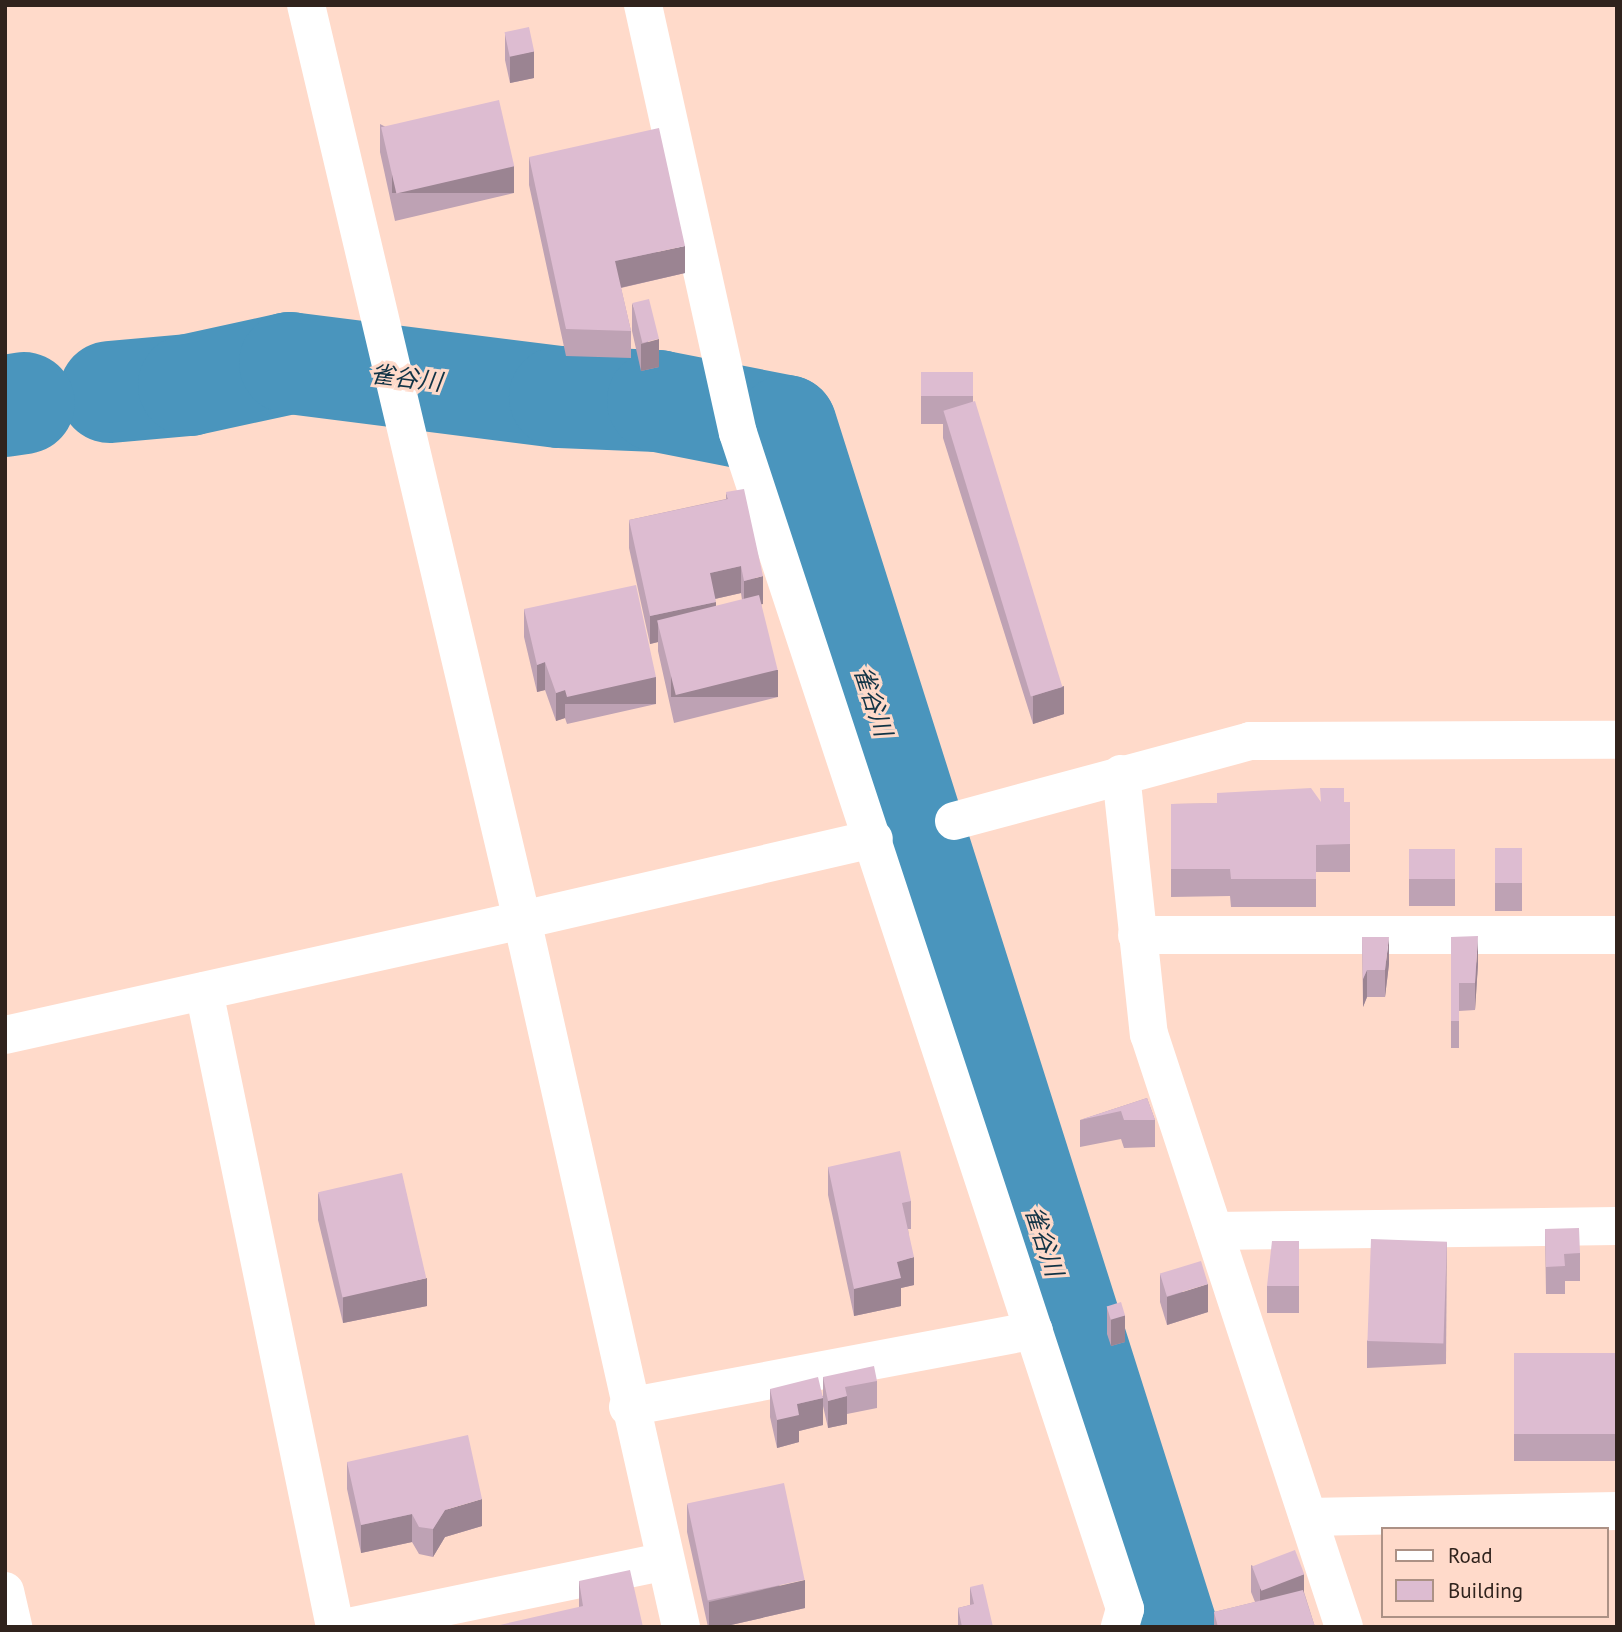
<!DOCTYPE html>
<html>
<head>
<meta charset="utf-8">
<style>
	body { margin:0 }
	#map { position:relative; width:1622px; height:1632px; overflow:hidden; background:#ffdaca; font-family:"PT Sans","Noto Sans JP",sans-serif }
	div>[style] { position:absolute }
	.river>* { height:102px; margin:-51px; padding:0 51px; transform-origin:51px; border-radius:51px; background:#4a95bd }
	.minor>* { height:38px; margin:-19px; padding:0 19px; transform-origin:19px; border-radius:19px; background:#fff }
	.wall>* { inset:0; background:#bea2b4; transform-origin:0 0 }
	.shaded-wall>* { inset:0; background:#9b8492; transform-origin:0 0 }
	.building>* { inset:0; background:#ddbcd1; transform-origin:0 0 }
	span { translate:-50% -50%; white-space:nowrap; text-align:center; line-height:1.15; -webkit-text-stroke:6px #ffdaca; paint-order:stroke }
	.water-label { font-size:24px; color:#113345; font-style:italic }
	.frame { position:absolute; inset:0; border:7px solid #30231d; pointer-events:none }
	.legend { position:absolute; left:1381px; top:1527px; width:228px; height:91px; box-sizing:border-box; background:#ffdaca; border:2px solid #ac9185; margin:0; padding:9px 12px; list-style:none; font-size:21px; color:#30231d }
	.legend li { display:flex; align-items:center; gap:14px; height:35px }
	.legend b { width:35px; border:2px solid #ac9185 }
</style>
</head>
<body>
<div id="map">
	<div class="river">
		<div style="left:110px;top:392px;width:79px;rotate:-5.1deg"></div>
		<div style="left:189px;top:385px;width:103px;rotate:-12.3deg"></div>
		<div style="left:290px;top:363px;width:272px;rotate:7.2deg"></div>
		<div style="left:560px;top:397px;width:98px;rotate:2.3deg"></div>
		<div style="left:658px;top:401px;width:130px;rotate:11.1deg"></div>
		<div style="left:786px;top:426px;width:1260px;rotate:72.44deg"></div>
		<div style="left:5px;top:406px;width:19px;rotate:-9deg"></div>
	</div>
	<div class="minor">
		<div style="left:643px;top:5px;width:438px;rotate:77.5deg"></div>
		<div style="left:738px;top:433px;width:1238px;rotate:71.78deg"></div>
		<div style="left:1125px;top:1609px;width:19px;rotate:106deg"></div>
		<div style="left:1121px;top:774px;width:262px;rotate:83.9deg"></div>
		<div style="left:1149px;top:1034px;width:624px;rotate:71.8deg"></div>
		<div style="left:954px;top:821px;width:307px;rotate:-15.1deg"></div>
		<div style="left:1250px;top:741px;width:367px;rotate:-0.2deg"></div>
		<div style="left:1137px;top:935px;width:480px"></div>
		<div style="left:204px;top:991px;width:649px;rotate:78.36deg"></div>
		<div style="left:5px;top:1035px;width:530px;rotate:-12.54deg"></div>
		<div style="left:522px;top:920px;width:940px;rotate:-103.28deg"></div>
		<div style="left:1214px;top:1231px;width:403px;rotate:-0.7deg"></div>
		<div style="left:628px;top:1407px;width:413px;rotate:-10.7deg"></div>
		<div style="left:1308px;top:1517px;width:309px;rotate:-1.1deg"></div>
		<div style="left:5px;top:1591px;width:37px;rotate:77deg"></div>
		<div style="left:348px;top:1627px;width:321px;rotate:-11.7deg"></div>
		<div style="left:681px;top:1627px;width:725px;rotate:-102.67deg"></div>
		<div style="left:522px;top:920px;width:361px;rotate:-13deg"></div>
	</div>
	<div class="wall">
		<div style="clip-path:polygon(505px 33px,534px 78px,510px 83px,505px 60px)"></div>
		<div style="clip-path:polygon(380px 124px,514px 193px,395px 221px,380px 152px)"></div>
		<div style="clip-path:polygon(529px 157px,685px 273px,621px 288px,631px 331px,631px 358px,566px 356px,529px 185px)"></div>
		<div style="clip-path:polygon(632px 303px,659px 367px,641px 371px,632px 331px)"></div>
		<div style="clip-path:polygon(921px 372px,973px 372px,973px 402px,1064px 714px,1033px 724px,943px 438px,943px 424px,921px 424px)"></div>
		<div style="clip-path:polygon(evenodd,726px 492px,763px 604px,761px 604px,778px 697px,674px 723px,658px 651px,658px 642px,650px 644px,629px 548px,629px 520px,726px 499px,726px 492px,741px 593px,742px 600px,716px 608px,715px 599px,741px 593px)"></div>
		<div style="clip-path:polygon(524px 609px,656px 704px,567px 724px,565px 718px,556px 721px,545px 690px,537px 692px,524px 637px)"></div>
		<div style="clip-path:polygon(1350px 802px,1350px 872px,1316px 872px,1316px 907px,1231px 907px,1230px 896px,1171px 897px,1171px 804px)"></div>
		<div style="left:1495px;top:848px;width:27px;height:63px"></div>
		<div style="left:1409px;top:849px;width:46px;height:57px"></div>
		<div style="clip-path:polygon(1362px 937px,1389px 964px,1385px 997px,1367px 997px,1363px 1007px)"></div>
		<div style="clip-path:polygon(1451px 937px,1478px 964px,1475px 1010px,1459px 1011px,1459px 1048px,1451px 1048px)"></div>
		<div style="clip-path:polygon(1147px 1098px,1155px 1120px,1155px 1147px,1124px 1148px,1121px 1139px,1080px 1147px,1080px 1120px)"></div>
		<div style="clip-path:polygon(828px 1167px,911px 1201px,911px 1229px,908px 1229px,914px 1285px,901px 1288px,901px 1306px,854px 1316px,828px 1195px)"></div>
		<div style="clip-path:polygon(318px 1193px,427px 1306px,343px 1323px,318px 1220px)"></div>
		<div style="clip-path:polygon(1545px 1229px,1580px 1253px,1580px 1281px,1565px 1281px,1565px 1294px,1546px 1294px)"></div>
		<div style="clip-path:polygon(1299px 1241px,1299px 1313px,1267px 1313px,1267px 1286px)"></div>
		<div style="clip-path:polygon(1447px 1242px,1446px 1364px,1367px 1368px,1367px 1341px)"></div>
		<div style="clip-path:polygon(1160px 1274px,1208px 1312px,1167px 1325px,1160px 1302px)"></div>
		<div style="clip-path:polygon(1107px 1306px,1125px 1342px,1111px 1346px,1107px 1334px)"></div>
		<div style="left:1617px;top:1353px;width:108px;height:103px;rotate:90deg"></div>
		<div style="clip-path:polygon(823px 1377px,877px 1381px,877px 1408px,847px 1414px,847px 1424px,828px 1428px,823px 1406px,823px 1425px,799px 1431px,799px 1442px,777px 1448px,770px 1417px,770px 1389px,823px 1396px)"></div>
		<div style="clip-path:polygon(347px 1462px,482px 1526px,445px 1537px,433px 1557px,419px 1554px,412px 1542px,361px 1553px,347px 1489px)"></div>
		<div style="clip-path:polygon(687px 1504px,805px 1608px,722px 1627px,708px 1627px,687px 1532px)"></div>
		<div style="clip-path:polygon(1251px 1565px,1304px 1592px,1315px 1627px,1214px 1627px,1214px 1612px,1255px 1602px,1251px 1592px)"></div>
		<div style="clip-path:polygon(579px 1581px,643px 1627px,579px 1607px)"></div>
		<div style="clip-path:polygon(970px 1587px,993px 1627px,958px 1627px,958px 1608px,970px 1605px)"></div>
	</div>
	<div class="shaded-wall">
		<div style="clip-path:polygon(534px 51px,534px 78px,510px 83px,510px 56px)"></div>
		<div style="left:514px;top:166px;width:27px;height:122px;rotate:90deg"></div>
		<div style="clip-path:polygon(685px 246px,685px 273px,615px 289px,615px 261px)"></div>
		<div style="clip-path:polygon(659px 339px,659px 367px,641px 371px,641px 344px)"></div>
		<div style="clip-path:polygon(741px 566px,741px 593px,710px 600px,710px 573px)"></div>
		<div style="clip-path:polygon(763px 576px,763px 604px,744px 608px,744px 581px)"></div>
		<div style="clip-path:polygon(716px 602px,716px 629px,658px 624px,658px 642px,650px 644px,650px 616px)"></div>
		<div style="clip-path:polygon(545px 662px,545px 690px,537px 692px,537px 665px)"></div>
		<div style="left:778px;top:670px;width:27px;height:107px;rotate:90deg"></div>
		<div style="left:656px;top:677px;width:27px;height:91px;rotate:90deg"></div>
		<div style="clip-path:polygon(1064px 686px,1064px 714px,1033px 724px,1033px 696px)"></div>
		<div style="clip-path:polygon(565px 690px,565px 718px,556px 721px,556px 693px)"></div>
		<div style="clip-path:polygon(1478px 936px,1478px 964px,1475px 1010px,1475px 983px)"></div>
		<div style="clip-path:polygon(1389px 937px,1389px 964px,1385px 997px,1385px 970px)"></div>
		<div style="clip-path:polygon(1367px 970px,1367px 997px,1363px 1007px,1363px 979px)"></div>
		<div style="clip-path:polygon(914px 1257px,914px 1285px,901px 1288px,901px 1306px,854px 1316px,854px 1289px,897px 1262px)"></div>
		<div style="clip-path:polygon(427px 1278px,427px 1306px,343px 1323px,343px 1296px)"></div>
		<div style="clip-path:polygon(1208px 1284px,1208px 1312px,1167px 1325px,1167px 1297px)"></div>
		<div style="clip-path:polygon(1125px 1315px,1125px 1342px,1111px 1346px,1111px 1319px)"></div>
		<div style="clip-path:polygon(847px 1396px,847px 1424px,828px 1428px,828px 1401px)"></div>
		<div style="clip-path:polygon(823px 1398px,823px 1425px,799px 1431px,799px 1442px,777px 1448px,777px 1420px,797px 1404px)"></div>
		<div style="clip-path:polygon(482px 1499px,482px 1526px,445px 1537px,433px 1557px,433px 1529px,445px 1510px)"></div>
		<div style="clip-path:polygon(412px 1514px,412px 1542px,361px 1553px,361px 1525px)"></div>
		<div style="clip-path:polygon(1304px 1574px,1304px 1601px,1260px 1616px,1260px 1589px)"></div>
		<div style="clip-path:polygon(805px 1580px,805px 1608px,722px 1627px,709px 1627px,709px 1602px)"></div>
	</div>
	<div class="building">
		<div style="left:529px;top:27px;width:25px;height:25px;rotate:78deg"></div>
		<div style="left:499px;top:100px;width:68px;height:121px;rotate:77deg"></div>
		<div style="clip-path:polygon(659px 128px,685px 246px,615px 261px,631px 331px,566px 329px,529px 157px)"></div>
		<div style="left:649px;top:299px;width:41px;height:17px;rotate:76deg"></div>
		<div style="left:921px;top:372px;width:52px;height:24px"></div>
		<div style="left:975px;top:401px;width:299px;height:33px;rotate:73deg"></div>
		<div style="clip-path:polygon(744px 489px,763px 576px,744px 581px,741px 566px,710px 573px,716px 602px,650px 616px,629px 520px,728px 499px,726px 492px)"></div>
		<div style="clip-path:polygon(636px 585px,656px 677px,567px 697px,565px 690px,556px 693px,545px 662px,537px 665px,524px 609px)"></div>
		<div style="left:759px;top:595px;width:77px;height:105px;rotate:76deg"></div>
		<div style="clip-path:polygon(1311px 788px,1321px 802px,1320px 788px,1344px 788px,1344px 802px,1350px 802px,1350px 844px,1316px 845px,1316px 879px,1231px 879px,1230px 869px,1171px 869px,1171px 804px,1217px 803px,1217px 793px)"></div>
		<div style="left:1495px;top:848px;width:27px;height:35px"></div>
		<div style="left:1409px;top:849px;width:46px;height:30px"></div>
		<div style="clip-path:polygon(1478px 936px,1475px 983px,1459px 983px,1459px 1021px,1451px 1021px,1451px 937px)"></div>
		<div style="clip-path:polygon(1362px 937px,1389px 937px,1385px 970px,1367px 970px,1363px 979px)"></div>
		<div style="clip-path:polygon(1147px 1098px,1155px 1120px,1124px 1120px,1121px 1111px,1080px 1120px)"></div>
		<div style="clip-path:polygon(900px 1151px,911px 1201px,902px 1203px,914px 1257px,897px 1262px,901px 1278px,854px 1289px,828px 1167px)"></div>
		<div style="left:402px;top:1173px;width:108px;height:86px;rotate:77deg"></div>
		<div style="clip-path:polygon(1579px 1228px,1580px 1253px,1564px 1254px,1565px 1266px,1546px 1267px,1545px 1229px)"></div>
		<div style="left:1371px;top:1239px;width:76px;height:102px;rotate:2deg"></div>
		<div style="clip-path:polygon(1272px 1241px,1299px 1241px,1299px 1286px,1267px 1286px)"></div>
		<div style="left:1201px;top:1261px;width:24px;height:43px;rotate:73deg"></div>
		<div style="left:1121px;top:1302px;width:14px;height:15px;rotate:73deg"></div>
		<div style="left:1617px;top:1353px;width:81px;height:103px;rotate:90deg"></div>
		<div style="clip-path:polygon(874px 1366px,877px 1381px,845px 1387px,847px 1396px,828px 1401px,823px 1377px)"></div>
		<div style="clip-path:polygon(818px 1377px,823px 1398px,797px 1404px,799px 1415px,777px 1420px,770px 1389px)"></div>
		<div style="clip-path:polygon(468px 1435px,482px 1499px,445px 1510px,433px 1529px,419px 1527px,412px 1514px,361px 1525px,347px 1462px)"></div>
		<div style="left:784px;top:1483px;width:99px;height:99px;rotate:78deg"></div>
		<div style="left:1295px;top:1550px;width:26px;height:46px;rotate:69deg"></div>
		<div style="clip-path:polygon(630px 1570px,643px 1627px,491px 1627px,583px 1606px,579px 1581px)"></div>
		<div style="clip-path:polygon(983px 1584px,993px 1627px,962px 1627px,958px 1608px,974px 1604px,970px 1587px)"></div>
		<div style="clip-path:polygon(1303px 1590px,1315px 1627px,1218px 1627px,1214px 1612px)"></div>
	</div>
	<div class="water-label">
		<span style="left:406px;top:378px;rotate:7deg">雀谷川</span>
		<span style="left:873px;top:701px;rotate:72deg">雀谷川</span>
		<span style="left:1044px;top:1241px;rotate:72deg">雀谷川</span>
	</div>
	<div class="frame"></div>
	<ul class="legend">
	<li><b style="height:9px;background:#fff"></b>Road</li>
	<li><b style="height:19px;background:#ddbcd1"></b>Building</li>
	</ul>
</div>
</body>
</html>
